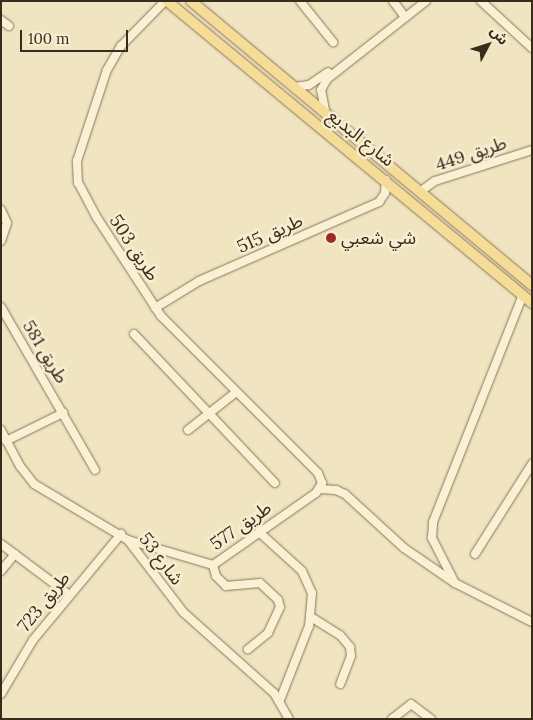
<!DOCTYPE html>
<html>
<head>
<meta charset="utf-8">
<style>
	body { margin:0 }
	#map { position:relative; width:533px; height:720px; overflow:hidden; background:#f0e4c1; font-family:Lora,"Noto Sans Arabic",serif }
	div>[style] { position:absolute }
	.roads { filter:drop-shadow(0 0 1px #8a7558) drop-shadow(0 0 1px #8a7558) }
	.minor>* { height:8px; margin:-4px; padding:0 4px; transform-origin:4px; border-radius:4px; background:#faf1d5 }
	.major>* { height:10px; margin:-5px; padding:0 5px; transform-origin:5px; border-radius:5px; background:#f5dd98 }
	.dots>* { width:14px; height:14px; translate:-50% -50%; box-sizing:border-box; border:2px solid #f7eed1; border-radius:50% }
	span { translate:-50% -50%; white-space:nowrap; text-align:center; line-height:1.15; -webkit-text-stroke:5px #f7eed1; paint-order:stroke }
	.street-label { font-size:18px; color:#392c1d }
	.poi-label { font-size:18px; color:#392c1d }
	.left { translate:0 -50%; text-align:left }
	.frame { position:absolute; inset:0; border:2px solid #392c1d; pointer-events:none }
	.north { position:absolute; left:463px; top:20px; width:50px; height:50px; -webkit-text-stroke:4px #f7eed1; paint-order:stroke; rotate:50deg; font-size:14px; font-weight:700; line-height:20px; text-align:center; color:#392c1d }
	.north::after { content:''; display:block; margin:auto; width:18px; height:22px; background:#392c1d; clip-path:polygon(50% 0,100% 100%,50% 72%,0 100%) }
	.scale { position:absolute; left:20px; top:30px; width:108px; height:22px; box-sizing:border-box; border:2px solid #392c1d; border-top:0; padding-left:6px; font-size:15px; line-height:18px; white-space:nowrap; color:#392c1d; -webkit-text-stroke:4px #f7eed1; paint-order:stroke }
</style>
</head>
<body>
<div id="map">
	<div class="roads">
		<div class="minor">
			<div style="left:300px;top:1px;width:53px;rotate:51.2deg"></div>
			<div style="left:393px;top:1px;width:20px;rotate:53deg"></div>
			<div style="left:481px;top:1px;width:69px;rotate:42.7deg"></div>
			<div style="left:1px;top:20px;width:10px;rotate:37deg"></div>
			<div style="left:295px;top:87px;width:14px;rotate:-8deg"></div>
			<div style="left:309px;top:85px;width:23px;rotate:-34deg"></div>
			<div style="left:325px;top:110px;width:20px;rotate:-101deg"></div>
			<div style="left:321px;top:90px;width:13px;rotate:-61deg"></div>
			<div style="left:327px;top:79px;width:126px;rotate:-38.2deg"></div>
			<div style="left:421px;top:191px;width:17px;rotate:-36deg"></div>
			<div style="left:435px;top:181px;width:102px;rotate:-17.7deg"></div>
			<div style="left:1px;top:210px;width:14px;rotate:65deg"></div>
			<div style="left:7px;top:223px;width:19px;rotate:108deg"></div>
			<div style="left:1px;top:307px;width:188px;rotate:60deg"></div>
			<div style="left:155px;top:308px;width:52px;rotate:-31.5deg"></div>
			<div style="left:199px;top:281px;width:197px;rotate:-23.7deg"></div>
			<div style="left:379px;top:202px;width:11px;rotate:-56deg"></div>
			<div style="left:385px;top:193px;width:13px;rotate:-86deg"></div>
			<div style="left:134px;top:334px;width:205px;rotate:46.6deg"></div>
			<div style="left:1px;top:430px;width:41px;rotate:62.2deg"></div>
			<div style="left:20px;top:466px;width:23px;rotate:52deg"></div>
			<div style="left:34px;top:484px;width:109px;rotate:30.8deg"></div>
			<div style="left:128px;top:540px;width:91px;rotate:52.6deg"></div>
			<div style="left:183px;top:612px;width:122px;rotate:41.7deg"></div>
			<div style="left:274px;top:693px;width:30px;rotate:60deg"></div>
			<div style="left:188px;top:430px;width:60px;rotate:-38.2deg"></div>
			<div style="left:6px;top:441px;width:64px;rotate:-26.2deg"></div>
			<div style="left:319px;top:489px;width:17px;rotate:3deg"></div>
			<div style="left:336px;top:490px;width:10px;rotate:24deg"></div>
			<div style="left:345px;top:494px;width:80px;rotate:42.5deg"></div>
			<div style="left:404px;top:548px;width:62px;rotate:34.5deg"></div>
			<div style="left:455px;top:583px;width:86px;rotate:26.9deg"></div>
			<div style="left:259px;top:532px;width:58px;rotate:42.2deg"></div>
			<div style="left:302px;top:571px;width:24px;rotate:66deg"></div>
			<div style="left:312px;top:593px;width:33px;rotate:95deg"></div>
			<div style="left:309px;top:626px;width:79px;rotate:111.4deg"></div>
			<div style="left:128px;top:540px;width:89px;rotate:16.4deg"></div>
			<div style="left:213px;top:565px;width:126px;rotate:-35deg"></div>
			<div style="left:316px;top:493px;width:12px;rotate:-59deg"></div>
			<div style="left:322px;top:483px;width:11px;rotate:-112deg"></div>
			<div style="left:318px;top:473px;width:222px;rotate:-135deg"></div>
			<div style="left:161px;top:316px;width:117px;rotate:-123.1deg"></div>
			<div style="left:97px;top:218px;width:40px;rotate:-118deg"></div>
			<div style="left:78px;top:183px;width:22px;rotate:-93deg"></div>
			<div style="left:77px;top:161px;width:96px;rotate:-71.8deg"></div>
			<div style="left:107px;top:70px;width:28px;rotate:-60deg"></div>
			<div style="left:121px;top:46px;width:63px;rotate:-45.6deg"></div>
			<div style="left:1px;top:544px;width:84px;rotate:36.7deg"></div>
			<div style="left:475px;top:554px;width:107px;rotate:-57.7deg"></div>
			<div style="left:213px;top:565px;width:11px;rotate:75deg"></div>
			<div style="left:216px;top:576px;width:14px;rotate:45deg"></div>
			<div style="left:226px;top:586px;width:34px;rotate:-5deg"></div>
			<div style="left:260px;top:583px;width:25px;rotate:43deg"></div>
			<div style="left:278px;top:600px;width:7px;rotate:74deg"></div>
			<div style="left:280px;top:607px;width:29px;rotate:115deg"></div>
			<div style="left:268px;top:633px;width:26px;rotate:141deg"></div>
			<div style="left:1px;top:571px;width:22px;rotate:-51deg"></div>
			<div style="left:455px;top:583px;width:51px;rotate:-117.1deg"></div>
			<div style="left:432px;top:538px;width:16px;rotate:-86deg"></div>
			<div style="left:433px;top:522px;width:244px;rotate:-68.4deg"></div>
			<div style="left:311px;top:617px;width:34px;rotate:32deg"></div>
			<div style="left:340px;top:635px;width:16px;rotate:50deg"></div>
			<div style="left:350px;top:647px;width:9px;rotate:84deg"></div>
			<div style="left:351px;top:656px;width:30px;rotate:111deg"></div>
			<div style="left:1px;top:694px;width:63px;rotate:-59.3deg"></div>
			<div style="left:33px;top:640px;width:138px;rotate:-50.3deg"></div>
			<div style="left:392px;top:719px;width:24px;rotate:-38deg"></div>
			<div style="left:411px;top:704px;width:25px;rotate:37deg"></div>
		</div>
		<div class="major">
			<div style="left:167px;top:1px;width:474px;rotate:39.6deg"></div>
			<div style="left:191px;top:1px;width:444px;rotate:39.8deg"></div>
		</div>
	</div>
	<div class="dots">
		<div style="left:331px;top:238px;background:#9c2b26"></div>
	</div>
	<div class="street-label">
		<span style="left:361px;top:138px;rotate:39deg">شارع البديع</span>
		<span style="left:471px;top:154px;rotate:-18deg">طريق 449</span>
		<span style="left:270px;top:234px;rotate:-24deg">طريق 515</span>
		<span style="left:134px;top:248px;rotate:57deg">طريق 503</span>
		<span style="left:45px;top:352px;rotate:59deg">طريق 581</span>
		<span style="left:241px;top:526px;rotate:-35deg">طريق 577</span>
		<span style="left:161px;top:559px;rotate:53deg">شارع 53</span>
		<span style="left:44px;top:602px;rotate:-51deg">طريق 723</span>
	</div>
	<div class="poi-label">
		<span class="left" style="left:341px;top:238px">شي شعبي</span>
	</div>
	<div class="frame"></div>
	<div class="north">ش</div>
	<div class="scale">100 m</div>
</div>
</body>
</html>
